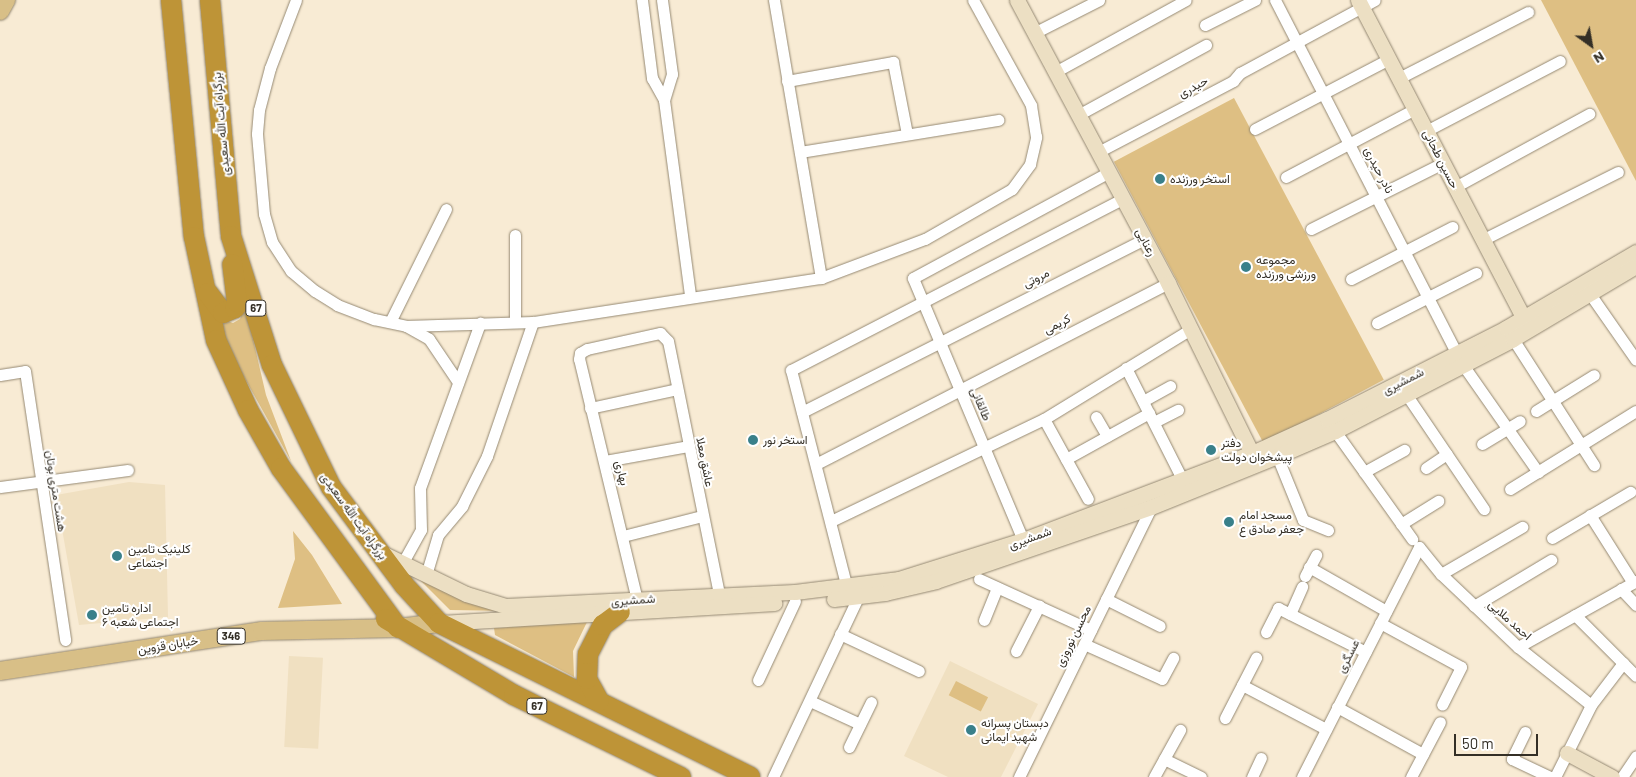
<!DOCTYPE html>
<html>
<head>
<meta charset="utf-8">
<style>
	body { margin:0 }
	#map { position:relative; width:1636px; height:777px; overflow:hidden; background:#f8ebd4; font-family:Barlow,Vazirmatn,sans-serif }
	div>[style] { position:absolute }
	.built>* { inset:0; background:#f0e0c1; transform-origin:0 0 }
	.green>* { inset:0; background:#debf83; transform-origin:0 0 }
	.roads { filter:drop-shadow(0 0 1px #958973) drop-shadow(0 0 1px #958973) }
	.street>* { height:11px; margin:-5.5px; padding:0 5.5px; transform-origin:5.5px; border-radius:5.5px; background:#fff }
	.secondary>* { height:15px; margin:-7.5px; padding:0 7.5px; transform-origin:7.5px; border-radius:7.5px; background:#ecdfc3 }
	.primary>* { height:18px; margin:-9px; padding:0 9px; transform-origin:9px; border-radius:9px; background:#d8bf87 }
	.highway>* { height:20px; margin:-10px; padding:0 10px; transform-origin:10px; border-radius:10px; background:#be9437 }
	.dots>* { width:14px; height:14px; translate:-50% -50%; box-sizing:border-box; border:2px solid #fff; border-radius:50% }
	span { translate:-50% -50%; white-space:nowrap; text-align:center; line-height:1.15; -webkit-text-stroke:4px #fff; paint-order:stroke }
	.shield-label span { padding:1px 4px; background:#fff; border:1px solid; border-radius:4px; -webkit-text-stroke-width:0 }
	.shield-label { font-size:11px; color:#342f26; font-weight:700 }
	.street-label { font-size:12px; color:#342f26 }
	.poi-label { font-size:12px; color:#342f26 }
	.left { translate:0 -50%; text-align:left }
	.north { position:absolute; left:1566px; top:20px; width:50px; height:50px; -webkit-text-stroke:4px #fff; paint-order:stroke; rotate:148deg; font-size:14px; font-weight:700; line-height:20px; text-align:center; color:#342f26 }
	.north::after { content:''; display:block; margin:auto; width:18px; height:22px; background:#342f26; clip-path:polygon(50% 0,100% 100%,50% 72%,0 100%) }
	.scale { position:absolute; left:1454px; top:734px; width:84px; height:22px; box-sizing:border-box; border:2px solid #342f26; border-top:0; padding-left:6px; font-size:15px; line-height:18px; white-space:nowrap; color:#342f26; -webkit-text-stroke:4px #fff; paint-order:stroke }
</style>
</head>
<body>
<div id="map">
	<div class="built">
		<div style="clip-path:polygon(129px 482px,165px 485px,168px 617px,79px 625px,56px 495px)"></div>
		<div style="left:289px;top:656px;width:34px;height:91px;rotate:3deg"></div>
		<div style="clip-path:polygon(950px 661px,1038px 704px,1001px 777px,948px 777px,904px 756px)"></div>
	</div>
	<div class="green">
		<div style="clip-path:polygon(1541px 0,1636px 0,1636px 181px)"></div>
		<div style="left:1234px;top:98px;width:319px;height:136px;rotate:62deg"></div>
		<div style="clip-path:polygon(245px 305px,266px 395px,291px 461px,231px 354px,217px 317px,233px 323px,240px 319px)"></div>
		<div style="clip-path:polygon(293px 531px,312px 555px,342px 604px,278px 608px,295px 559px)"></div>
		<div style="clip-path:polygon(420px 580px,460px 597px,514px 611px,450px 610px)"></div>
		<div style="clip-path:polygon(587px 622px,573px 651px,574px 677px,495px 635px,494px 628px)"></div>
		<div style="left:956px;top:681px;width:36px;height:16px;rotate:27deg"></div>
	</div>
	<div class="roads">
		<div class="street">
			<div style="left:296px;top:0;width:73px;rotate:110.9deg"></div>
			<div style="left:270px;top:68px;width:43px;rotate:104.7deg"></div>
			<div style="left:259px;top:110px;width:24px;rotate:95deg"></div>
			<div style="left:257px;top:134px;width:80px;rotate:85deg"></div>
			<div style="left:264px;top:214px;width:29px;rotate:74deg"></div>
			<div style="left:272px;top:242px;width:35px;rotate:57deg"></div>
			<div style="left:291px;top:271px;width:31px;rotate:40deg"></div>
			<div style="left:315px;top:291px;width:26px;rotate:32deg"></div>
			<div style="left:337px;top:305px;width:40px;rotate:21deg"></div>
			<div style="left:374px;top:319px;width:33px;rotate:12deg"></div>
			<div style="left:406px;top:326px;width:26px;rotate:29deg"></div>
			<div style="left:429px;top:339px;width:52px;rotate:56deg"></div>
			<div style="left:642px;top:0;width:79px;rotate:82.7deg"></div>
			<div style="left:652px;top:78px;width:25px;rotate:61deg"></div>
			<div style="left:664px;top:100px;width:198px;rotate:82.4deg"></div>
			<div style="left:662px;top:0;width:75px;rotate:82.3deg"></div>
			<div style="left:672px;top:74px;width:27px;rotate:107deg"></div>
			<div style="left:774px;top:0;width:282px;rotate:80.4deg"></div>
			<div style="left:1275px;top:0;width:398px;rotate:62.8deg"></div>
			<div style="left:1205px;top:25px;width:56px;rotate:-26.6deg"></div>
			<div style="left:1034px;top:33px;width:73px;rotate:-26.9deg"></div>
			<div style="left:1055px;top:72px;width:149px;rotate:-28.8deg"></div>
			<div style="left:1399px;top:78px;width:145px;rotate:-27.1deg"></div>
			<div style="left:787px;top:81px;width:108px;rotate:-10.2deg"></div>
			<div style="left:893px;top:62px;width:73px;rotate:79deg"></div>
			<div style="left:1078px;top:115px;width:146px;rotate:-28.7deg"></div>
			<div style="left:1255px;top:129px;width:151px;rotate:-27.6deg"></div>
			<div style="left:1426px;top:131px;width:151px;rotate:-27.6deg"></div>
			<div style="left:800px;top:152px;width:201px;rotate:-9.2deg"></div>
			<div style="left:1098px;top:152px;width:153px;rotate:-27.7deg"></div>
			<div style="left:1233px;top:81px;width:11px;rotate:-49deg"></div>
			<div style="left:1240px;top:73px;width:153px;rotate:-28.4deg"></div>
			<div style="left:1286px;top:177px;width:146px;rotate:-27.8deg"></div>
			<div style="left:1455px;top:187px;width:153px;rotate:-28.6deg"></div>
			<div style="left:1311px;top:229px;width:148px;rotate:-26.6deg"></div>
			<div style="left:1482px;top:240px;width:152px;rotate:-26.6deg"></div>
			<div style="left:1351px;top:279px;width:114px;rotate:-27.2deg"></div>
			<div style="left:1590px;top:294px;width:80px;rotate:55.1deg"></div>
			<div style="left:390px;top:322px;width:126px;rotate:-63.6deg"></div>
			<div style="left:515px;top:322px;width:87px;rotate:-90deg"></div>
			<div style="left:1377px;top:323px;width:111px;rotate:-26.8deg"></div>
			<div style="left:406px;top:326px;width:127px;rotate:-1.8deg"></div>
			<div style="left:533px;top:322px;width:291px;rotate:-8.7deg"></div>
			<div style="left:821px;top:278px;width:111px;rotate:-20.6deg"></div>
			<div style="left:925px;top:239px;width:100px;rotate:-29.9deg"></div>
			<div style="left:1012px;top:189px;width:31px;rotate:-54deg"></div>
			<div style="left:1030px;top:164px;width:28px;rotate:-77deg"></div>
			<div style="left:1036px;top:137px;width:32px;rotate:-99deg"></div>
			<div style="left:1031px;top:105px;width:120px;rotate:-118.9deg"></div>
			<div style="left:1513px;top:339px;width:150px;rotate:57.3deg"></div>
			<div style="left:1463px;top:365px;width:131px;rotate:55deg"></div>
			<div style="left:1126px;top:368px;width:127px;rotate:63.2deg"></div>
			<div style="left:0;top:375px;width:25px;rotate:-9deg"></div>
			<div style="left:25px;top:371px;width:272px;rotate:81.5deg"></div>
			<div style="left:1406px;top:394px;width:139px;rotate:55.9deg"></div>
			<div style="left:1143px;top:401px;width:31px;rotate:-29deg"></div>
			<div style="left:590px;top:408px;width:89px;rotate:-12.3deg"></div>
			<div style="left:1536px;top:411px;width:68px;rotate:-31.8deg"></div>
			<div style="left:802px;top:412px;width:383px;rotate:-26.8deg"></div>
			<div style="left:1096px;top:417px;width:22px;rotate:60deg"></div>
			<div style="left:1044px;top:419px;width:91px;rotate:61.2deg"></div>
			<div style="left:1154px;top:422px;width:27px;rotate:-27deg"></div>
			<div style="left:1335px;top:431px;width:133px;rotate:54.5deg"></div>
			<div style="left:1482px;top:444px;width:44px;rotate:-31.2deg"></div>
			<div style="left:1277px;top:456px;width:69px;rotate:67.9deg"></div>
			<div style="left:1303px;top:520px;width:27px;rotate:22deg"></div>
			<div style="left:1066px;top:459px;width:95px;rotate:-29deg"></div>
			<div style="left:605px;top:461px;width:84px;rotate:-10.2deg"></div>
			<div style="left:816px;top:464px;width:396px;rotate:-27.2deg"></div>
			<div style="left:1426px;top:468px;width:25px;rotate:-34deg"></div>
			<div style="left:1364px;top:472px;width:46px;rotate:-28.8deg"></div>
			<div style="left:0;top:487px;width:129px;rotate:-7.6deg"></div>
			<div style="left:1510px;top:489px;width:148px;rotate:-31.8deg"></div>
			<div style="left:1590px;top:515px;width:80px;rotate:57.7deg"></div>
			<div style="left:831px;top:521px;width:236px;rotate:-25.6deg"></div>
			<div style="left:1044px;top:419px;width:172px;rotate:-31.5deg"></div>
			<div style="left:1401px;top:524px;width:44px;rotate:-31.9deg"></div>
			<div style="left:623px;top:536px;width:81px;rotate:-14.2deg"></div>
			<div style="left:1552px;top:538px;width:91px;rotate:-30.5deg"></div>
			<div style="left:1023px;top:540px;width:284px;rotate:-112.8deg"></div>
			<div style="left:913px;top:278px;width:223px;rotate:-28.4deg"></div>
			<div style="left:402px;top:564px;width:39px;rotate:-61deg"></div>
			<div style="left:421px;top:530px;width:42px;rotate:-91.4deg"></div>
			<div style="left:420px;top:488px;width:176px;rotate:-70deg"></div>
			<div style="left:1309px;top:567px;width:89px;rotate:29.7deg"></div>
			<div style="left:1441px;top:574px;width:94px;rotate:-30.1deg"></div>
			<div style="left:426px;top:575px;width:42px;rotate:-73.3deg"></div>
			<div style="left:438px;top:535px;width:38px;rotate:-50deg"></div>
			<div style="left:462px;top:506px;width:56px;rotate:-63.4deg"></div>
			<div style="left:487px;top:456px;width:142px;rotate:-71.1deg"></div>
			<div style="left:1305px;top:576px;width:24px;rotate:-62deg"></div>
			<div style="left:979px;top:579px;width:123px;rotate:24.5deg"></div>
			<div style="left:847px;top:588px;width:225px;rotate:-104.4deg"></div>
			<div style="left:791px;top:370px;width:373px;rotate:-27.3deg"></div>
			<div style="left:1621px;top:589px;width:22px;rotate:47deg"></div>
			<div style="left:1106px;top:599px;width:60px;rotate:26.6deg"></div>
			<div style="left:637px;top:600px;width:248px;rotate:-103.5deg"></div>
			<div style="left:579px;top:359px;width:6px;rotate:-81deg"></div>
			<div style="left:580px;top:353px;width:8px;rotate:-30deg"></div>
			<div style="left:587px;top:349px;width:75px;rotate:-12.4deg"></div>
			<div style="left:660px;top:333px;width:11px;rotate:45deg"></div>
			<div style="left:668px;top:341px;width:258px;rotate:78.6deg"></div>
			<div style="left:1474px;top:606px;width:90px;rotate:-30.9deg"></div>
			<div style="left:1290px;top:614px;width:30px;rotate:-66deg"></div>
			<div style="left:1575px;top:615px;width:86px;rotate:45deg"></div>
			<div style="left:984px;top:620px;width:35px;rotate:-68deg"></div>
			<div style="left:1380px;top:623px;width:92px;rotate:28.5deg"></div>
			<div style="left:1461px;top:667px;width:42px;rotate:116.6deg"></div>
			<div style="left:1266px;top:632px;width:27px;rotate:-63deg"></div>
			<div style="left:1278px;top:608px;width:98px;rotate:26.6deg"></div>
			<div style="left:840px;top:634px;width:87px;rotate:25.1deg"></div>
			<div style="left:1084px;top:644px;width:85px;rotate:24.2deg"></div>
			<div style="left:1162px;top:679px;width:24px;rotate:-62deg"></div>
			<div style="left:1518px;top:647px;width:135px;rotate:-29.2deg"></div>
			<div style="left:1016px;top:651px;width:51px;rotate:-62.9deg"></div>
			<div style="left:758px;top:680px;width:87px;rotate:-64.9deg"></div>
			<div style="left:1242px;top:685px;width:95px;rotate:27.6deg"></div>
			<div style="left:810px;top:701px;width:55px;rotate:24.7deg"></div>
			<div style="left:1337px;top:707px;width:98px;rotate:28.7deg"></div>
			<div style="left:1225px;top:718px;width:68px;rotate:-62.7deg"></div>
			<div style="left:1525px;top:732px;width:30px;rotate:116deg"></div>
			<div style="left:1512px;top:759px;width:42px;rotate:25.3deg"></div>
			<div style="left:849px;top:747px;width:50px;rotate:-63.9deg"></div>
			<div style="left:1164px;top:759px;width:41px;rotate:25.9deg"></div>
			<div style="left:773px;top:777px;width:199px;rotate:-64.7deg"></div>
			<div style="left:1019px;top:777px;width:301px;rotate:-63.9deg"></div>
			<div style="left:1154px;top:777px;width:54px;rotate:-61deg"></div>
			<div style="left:1252px;top:777px;width:21px;rotate:-65deg"></div>
			<div style="left:1302px;top:777px;width:258px;rotate:-63deg"></div>
			<div style="left:1419px;top:547px;width:35px;rotate:51deg"></div>
			<div style="left:1441px;top:574px;width:106px;rotate:43.5deg"></div>
			<div style="left:1518px;top:647px;width:93px;rotate:38.5deg"></div>
			<div style="left:1411px;top:777px;width:62px;rotate:-62.2deg"></div>
			<div style="left:1555px;top:777px;width:80px;rotate:-63.4deg"></div>
			<div style="left:1591px;top:705px;width:53px;rotate:-52.7deg"></div>
			<div style="left:1622px;top:777px;width:25px;rotate:-56deg"></div>
		</div>
		<div class="secondary">
			<div style="left:1017px;top:0;width:321px;rotate:61.9deg"></div>
			<div style="left:1168px;top:283px;width:197px;rotate:63.8deg"></div>
			<div style="left:1358px;top:0;width:369px;rotate:62.5deg"></div>
			<div style="left:382px;top:553px;width:93px;rotate:26deg"></div>
			<div style="left:466px;top:594px;width:42px;rotate:16.7deg"></div>
			<div style="left:506px;top:606px;width:289px;rotate:-2.8deg"></div>
			<div style="left:795px;top:592px;width:105px;rotate:-7.1deg"></div>
			<div style="left:899px;top:579px;width:130px;rotate:-17.5deg"></div>
			<div style="left:1023px;top:540px;width:245px;rotate:-20.8deg"></div>
			<div style="left:1252px;top:453px;width:82px;rotate:-24.4deg"></div>
			<div style="left:1327px;top:419px;width:201px;rotate:-26.9deg"></div>
			<div style="left:1506px;top:328px;width:151px;rotate:-30.3deg"></div>
			<div style="left:834px;top:599px;width:51px;rotate:-6.7deg"></div>
			<div style="left:885px;top:593px;width:52px;rotate:-13.2deg"></div>
			<div style="left:936px;top:581px;width:227px;rotate:-19deg"></div>
			<div style="left:1151px;top:507px;width:136px;rotate:-22deg"></div>
			<div style="left:1277px;top:456px;width:63px;rotate:-23.3deg"></div>
			<div style="left:1335px;top:431px;width:200px;rotate:-27.3deg"></div>
			<div style="left:1513px;top:339px;width:143px;rotate:-30.7deg"></div>
			<div style="left:440px;top:623px;width:335px;rotate:-3.4deg"></div>
			<div style="left:1567px;top:753px;width:51px;rotate:28.1deg"></div>
		</div>
		<div class="primary">
			<div style="left:0;top:11px;width:13px;rotate:-61deg"></div>
			<div style="left:0;top:671px;width:265px;rotate:-8.7deg"></div>
			<div style="left:262px;top:631px;width:136px;rotate:-1.3deg"></div>
			<div style="left:398px;top:628px;width:41px;rotate:-7deg"></div>
		</div>
		<div class="highway">
			<div style="left:171px;top:0;width:238px;rotate:84.5deg"></div>
			<div style="left:194px;top:237px;width:105px;rotate:77.9deg"></div>
			<div style="left:216px;top:340px;width:77px;rotate:65.4deg"></div>
			<div style="left:248px;top:410px;width:67px;rotate:60.4deg"></div>
			<div style="left:281px;top:468px;width:198px;rotate:53.8deg"></div>
			<div style="left:210px;top:0;width:237px;rotate:84.9deg"></div>
			<div style="left:231px;top:236px;width:135px;rotate:72.4deg"></div>
			<div style="left:272px;top:365px;width:136px;rotate:64.2deg"></div>
			<div style="left:331px;top:487px;width:122px;rotate:53.3deg"></div>
			<div style="left:404px;top:585px;width:52px;rotate:47.4deg"></div>
			<div style="left:439px;top:623px;width:347px;rotate:26.3deg"></div>
			<div style="left:208px;top:293px;width:25px;rotate:53deg"></div>
			<div style="left:223px;top:313px;width:13px;rotate:-23deg"></div>
			<div style="left:235px;top:308px;width:6px;rotate:-72deg"></div>
			<div style="left:237px;top:302px;width:38px;rotate:-97deg"></div>
			<div style="left:386px;top:619px;width:149px;rotate:30.7deg"></div>
			<div style="left:514px;top:695px;width:186px;rotate:26.2deg"></div>
			<div style="left:599px;top:701px;width:25px;rotate:-119deg"></div>
			<div style="left:587px;top:679px;width:25px;rotate:-88deg"></div>
			<div style="left:588px;top:654px;width:33px;rotate:-63deg"></div>
			<div style="left:603px;top:625px;width:21px;rotate:-37deg"></div>
		</div>
	</div>
	<div class="dots">
		<div style="left:1160px;top:179px;background:#39808a"></div>
		<div style="left:1246px;top:267px;background:#39808a"></div>
		<div style="left:753px;top:440px;background:#39808a"></div>
		<div style="left:1211px;top:450px;background:#39808a"></div>
		<div style="left:1229px;top:522px;background:#39808a"></div>
		<div style="left:117px;top:556px;background:#39808a"></div>
		<div style="left:92px;top:615px;background:#39808a"></div>
		<div style="left:971px;top:730px;background:#39808a"></div>
	</div>
	<div class="shield-label">
		<span style="left:256px;top:308px">67</span>
		<span style="left:231px;top:636px">346</span>
		<span style="left:537px;top:706px">67</span>
	</div>
	<div class="street-label">
		<span style="left:1193px;top:87px;rotate:-28deg">حیدری</span>
		<span style="left:221px;top:124px;rotate:-95deg">بزرگراه آیت الله سعیدی</span>
		<span style="left:1441px;top:159px;rotate:63deg">حسین طحانی</span>
		<span style="left:1379px;top:170px;rotate:63deg">نادر حیدری</span>
		<span style="left:1146px;top:242px;rotate:62deg">رعنایی</span>
		<span style="left:1036px;top:278px;rotate:-27deg">مروتی</span>
		<span style="left:1057px;top:324px;rotate:-27deg">کریمی</span>
		<span style="left:1403px;top:381px;rotate:-27deg">شمشیری</span>
		<span style="left:981px;top:404px;rotate:67deg">طالقانی</span>
		<span style="left:705px;top:462px;rotate:79deg">عاشق معلا</span>
		<span style="left:622px;top:473px;rotate:76deg">بهاری</span>
		<span style="left:56px;top:491px;rotate:81deg">هشت متری بوتان</span>
		<span style="left:354px;top:516px;rotate:54deg">بزرگراه آیت الله سعیدی</span>
		<span style="left:1030px;top:538px;rotate:-20deg">شمشیری</span>
		<span style="left:633px;top:600px;rotate:-4deg">شمشیری</span>
		<span style="left:1510px;top:620px;rotate:42deg">احمد ملایی</span>
		<span style="left:1073px;top:636px;rotate:-64deg">محسن نوروزی</span>
		<span style="left:168px;top:645px;rotate:-9deg">خیابان قزوین</span>
		<span style="left:1348px;top:656px;rotate:-63deg">عسگری</span>
	</div>
	<div class="poi-label">
		<span class="left" style="left:1170px;top:179px">استخر ورزنده</span>
		<span class="left" style="left:1256px;top:267px">مجموعه<br>ورزشی ورزنده</span>
		<span class="left" style="left:763px;top:440px">استخر نور</span>
		<span class="left" style="left:1221px;top:450px">دفتر<br>پیشخوان دولت</span>
		<span class="left" style="left:1239px;top:522px">مسجد امام<br>جعفر صادق ع</span>
		<span class="left" style="left:128px;top:556px">کلینیک تامین<br>اجتماعی</span>
		<span class="left" style="left:102px;top:615px">اداره تامین<br>اجتماعی شعبه ۶</span>
		<span class="left" style="left:981px;top:730px">دبستان پسرانه<br>شهید ایمانی</span>
	</div>
	<div class="north">N</div>
	<div class="scale">50 m</div>
</div>
</body>
</html>
